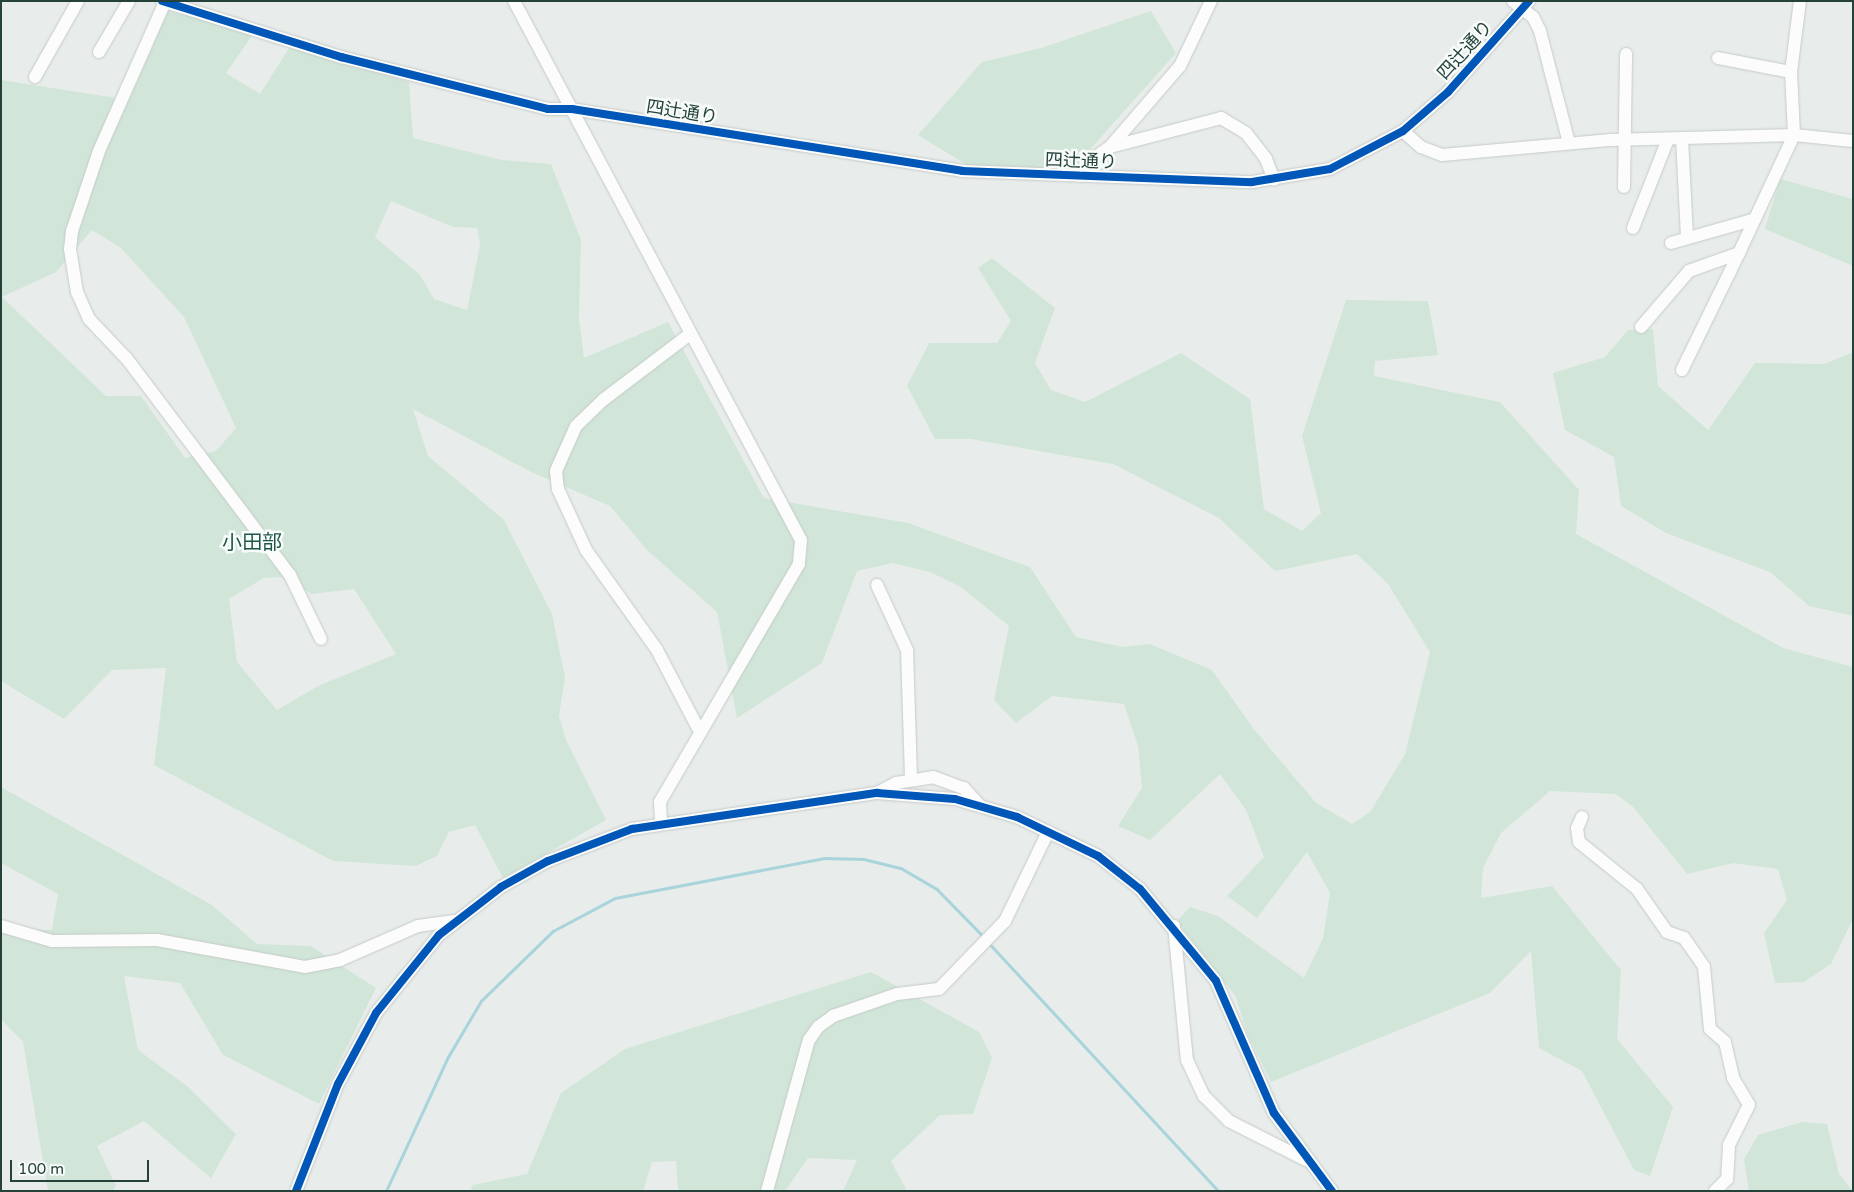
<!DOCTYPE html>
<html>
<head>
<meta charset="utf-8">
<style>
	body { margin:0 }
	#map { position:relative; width:1854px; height:1192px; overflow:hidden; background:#e8edeb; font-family:"Varela Round","Noto Sans JP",sans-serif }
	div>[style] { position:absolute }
	.green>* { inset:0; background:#d1e6d8 }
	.stream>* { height:2.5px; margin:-1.25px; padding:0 1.25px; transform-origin:1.25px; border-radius:1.25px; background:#a9d4db }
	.roads { filter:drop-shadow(0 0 1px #c5cac8) drop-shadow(0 0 1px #c5cac8) }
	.minor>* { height:12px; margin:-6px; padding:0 6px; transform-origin:6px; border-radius:6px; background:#fcfcfc }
	.cycleway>* { height:8px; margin:-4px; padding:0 4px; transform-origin:4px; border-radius:4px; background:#0057b8 }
	span { translate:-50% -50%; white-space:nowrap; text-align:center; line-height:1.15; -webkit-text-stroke:5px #f7fbf9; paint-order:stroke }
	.street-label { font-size:18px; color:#24423a }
	.quarter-label { font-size:20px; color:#1f5548 }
	.frame { position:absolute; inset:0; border:2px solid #24423a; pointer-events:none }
	.scale { position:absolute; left:10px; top:1160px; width:139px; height:22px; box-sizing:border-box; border:2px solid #24423a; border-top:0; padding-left:6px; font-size:15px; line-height:18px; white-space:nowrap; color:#24423a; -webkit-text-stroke:4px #f7fbf9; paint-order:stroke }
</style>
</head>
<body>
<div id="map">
	<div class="green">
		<div style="clip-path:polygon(evenodd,168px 11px,254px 33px,226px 73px,260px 94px,291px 45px,409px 82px,413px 138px,502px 160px,551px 164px,581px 240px,579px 319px,584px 358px,668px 322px,764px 498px,908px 523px,1030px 567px,1076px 637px,1123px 647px,1150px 644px,1212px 670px,1253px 728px,1316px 803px,1352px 824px,1370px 812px,1405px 754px,1430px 652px,1388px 584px,1357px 554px,1275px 571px,1219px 518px,1113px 464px,971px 439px,935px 439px,907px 386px,929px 343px,997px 343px,1011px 321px,978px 268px,992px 258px,1055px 308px,1035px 363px,1051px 390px,1085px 402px,1181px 353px,1250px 399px,1264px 509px,1302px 531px,1321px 513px,1302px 436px,1346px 300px,1428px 301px,1438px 355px,1375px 361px,1374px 376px,1500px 402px,1579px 490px,1576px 534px,1783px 648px,1853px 667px,1853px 919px,1831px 964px,1804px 982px,1775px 983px,1764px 933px,1787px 900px,1778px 869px,1733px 863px,1687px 874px,1633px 807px,1616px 794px,1550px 791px,1501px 833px,1483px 868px,1481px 898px,1552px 886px,1621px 970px,1617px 1039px,1673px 1107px,1650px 1176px,1634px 1170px,1582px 1071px,1539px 1048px,1531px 951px,1490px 993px,1271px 1082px,1247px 1033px,1236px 997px,1177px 921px,1190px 907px,1218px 916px,1304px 978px,1323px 938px,1330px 893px,1307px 852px,1257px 918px,1227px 896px,1264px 857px,1246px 810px,1220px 774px,1150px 840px,1118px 826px,1142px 788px,1138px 746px,1124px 704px,1052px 696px,1016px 723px,994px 700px,1009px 626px,961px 587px,930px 572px,893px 563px,857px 571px,822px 663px,737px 718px,717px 612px,647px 550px,610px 506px,529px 471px,413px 409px,428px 456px,504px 520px,552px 614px,565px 677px,559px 716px,566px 740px,606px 820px,503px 878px,475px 825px,449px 832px,437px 856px,416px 866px,333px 861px,154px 765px,166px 668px,112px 670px,64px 719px,1px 681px,1px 80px,129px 100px,168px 11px,391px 201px,453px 227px,477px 228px,480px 245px,467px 310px,434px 299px,420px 275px,375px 237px,391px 201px,168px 11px,92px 230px,121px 248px,184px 317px,236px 428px,216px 451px,185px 458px,141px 396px,106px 396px,2px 297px,56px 272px,92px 230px,168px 11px,281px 577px,312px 594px,354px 589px,396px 654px,318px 686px,277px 710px,237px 662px,229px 599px,264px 578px,281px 577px)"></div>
		<div style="clip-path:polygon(1151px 11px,1176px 53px,1069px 173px,975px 170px,918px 135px,982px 62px,1041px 48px)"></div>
		<div style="clip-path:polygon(1780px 179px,1853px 199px,1853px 266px,1765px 229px)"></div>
		<div style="clip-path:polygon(1653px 329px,1658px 386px,1708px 430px,1755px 363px,1824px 364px,1853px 352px,1853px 616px,1809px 606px,1770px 572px,1666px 533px,1621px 506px,1614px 457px,1565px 430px,1553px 373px,1605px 357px,1628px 330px)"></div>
		<div style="clip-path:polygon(1px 787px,212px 905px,257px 944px,311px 946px,376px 988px,319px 1104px,223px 1055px,180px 983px,124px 976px,138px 1050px,187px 1086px,236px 1134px,211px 1178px,144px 1121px,97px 1146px,116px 1186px,113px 1191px,48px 1191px,23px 1042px,1px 1019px,1px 928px,52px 930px,58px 894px,1px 863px)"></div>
		<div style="clip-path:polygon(871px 972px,979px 1032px,992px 1058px,973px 1114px,940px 1115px,891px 1161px,907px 1191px,843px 1191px,857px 1160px,808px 1158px,785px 1191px,678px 1191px,676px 1161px,652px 1162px,643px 1191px,470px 1191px,473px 1185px,527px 1174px,561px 1093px,625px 1049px)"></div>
		<div style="clip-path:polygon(1802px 1122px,1827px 1124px,1839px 1174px,1853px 1191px,1749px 1191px,1744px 1159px,1758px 1135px)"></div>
	</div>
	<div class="stream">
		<div style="left:989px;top:943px;width:338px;rotate:47.2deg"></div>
		<div style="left:386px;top:1191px;width:148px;rotate:-65.2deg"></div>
		<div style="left:448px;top:1057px;width:65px;rotate:-59.5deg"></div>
		<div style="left:481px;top:1001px;width:100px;rotate:-44.2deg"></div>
		<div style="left:553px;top:931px;width:70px;rotate:-28deg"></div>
		<div style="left:615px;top:898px;width:213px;rotate:-10.8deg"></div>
		<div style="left:824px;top:858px;width:40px;rotate:1.4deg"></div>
		<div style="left:864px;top:859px;width:38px;rotate:14deg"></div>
		<div style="left:901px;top:868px;width:42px;rotate:30.3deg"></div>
		<div style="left:937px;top:889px;width:67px;rotate:45.6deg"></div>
	</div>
	<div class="roads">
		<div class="minor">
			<div style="left:162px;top:1px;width:188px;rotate:17.4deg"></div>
			<div style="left:341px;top:57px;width:213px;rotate:14.1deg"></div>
			<div style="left:548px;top:109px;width:24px"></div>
			<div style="left:572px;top:109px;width:395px;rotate:9deg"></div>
			<div style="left:962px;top:171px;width:290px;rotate:2.2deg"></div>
			<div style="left:1252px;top:182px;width:79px;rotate:-9.5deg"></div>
			<div style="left:1330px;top:169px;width:82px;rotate:-27.5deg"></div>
			<div style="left:1403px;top:131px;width:60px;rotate:-40.9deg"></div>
			<div style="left:1448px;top:92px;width:122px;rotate:-48.3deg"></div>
			<div style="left:514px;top:1px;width:611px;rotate:61.97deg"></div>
			<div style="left:801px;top:540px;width:24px;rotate:95deg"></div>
			<div style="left:799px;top:564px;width:276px;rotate:120.3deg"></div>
			<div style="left:660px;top:802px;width:22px;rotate:87deg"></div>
			<div style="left:1513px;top:1px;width:26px;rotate:39deg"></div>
			<div style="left:1533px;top:17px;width:16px;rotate:63deg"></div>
			<div style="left:1540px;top:31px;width:116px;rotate:75.5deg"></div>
			<div style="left:165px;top:2px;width:163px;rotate:113.9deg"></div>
			<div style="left:99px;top:151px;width:84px;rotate:108.6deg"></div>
			<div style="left:72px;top:231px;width:18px;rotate:96deg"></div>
			<div style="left:70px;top:249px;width:44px;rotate:80.8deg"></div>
			<div style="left:77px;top:292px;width:30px;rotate:66deg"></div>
			<div style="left:89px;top:319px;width:55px;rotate:46.5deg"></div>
			<div style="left:127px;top:359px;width:271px;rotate:53deg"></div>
			<div style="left:290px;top:575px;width:71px;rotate:64.2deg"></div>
			<div style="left:99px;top:52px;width:59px;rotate:-59.5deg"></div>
			<div style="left:1718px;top:58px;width:74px;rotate:10.9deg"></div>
			<div style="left:35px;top:77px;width:87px;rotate:-60.5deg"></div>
			<div style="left:1403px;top:131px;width:24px;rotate:42deg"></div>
			<div style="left:1421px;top:147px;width:22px;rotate:21deg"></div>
			<div style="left:1442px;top:155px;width:170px;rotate:-5.1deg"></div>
			<div style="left:1611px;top:140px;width:183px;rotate:-1.6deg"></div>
			<div style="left:1794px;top:135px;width:59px;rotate:5.8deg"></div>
			<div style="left:1682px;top:138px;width:100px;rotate:87.1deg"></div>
			<div style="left:1110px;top:147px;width:107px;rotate:-49.2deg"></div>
			<div style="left:1180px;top:66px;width:72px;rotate:-64.5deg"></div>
			<div style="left:1080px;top:176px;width:15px;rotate:-62deg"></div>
			<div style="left:1087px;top:163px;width:28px;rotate:-35deg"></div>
			<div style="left:1110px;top:147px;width:115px;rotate:-14.6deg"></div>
			<div style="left:1221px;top:118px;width:29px;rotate:31deg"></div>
			<div style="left:1246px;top:133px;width:33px;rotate:52deg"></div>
			<div style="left:1266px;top:159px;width:22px;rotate:69deg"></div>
			<div style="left:1624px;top:187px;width:133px;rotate:-89.1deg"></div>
			<div style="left:1633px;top:228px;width:96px;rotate:-68.5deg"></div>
			<div style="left:1671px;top:243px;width:87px;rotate:-15.9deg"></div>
			<div style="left:1641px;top:327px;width:74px;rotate:-49.4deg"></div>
			<div style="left:1689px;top:271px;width:53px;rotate:-19.8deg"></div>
			<div style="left:1739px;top:253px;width:130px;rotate:-65deg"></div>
			<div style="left:1794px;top:135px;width:63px;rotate:-92.7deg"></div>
			<div style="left:1791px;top:72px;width:72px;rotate:-82.8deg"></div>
			<div style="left:690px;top:334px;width:109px;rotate:142.8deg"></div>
			<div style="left:603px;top:400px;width:37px;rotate:136deg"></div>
			<div style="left:576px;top:426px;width:49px;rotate:114deg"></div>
			<div style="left:556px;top:471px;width:18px;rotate:84deg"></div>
			<div style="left:558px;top:489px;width:67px;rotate:65.3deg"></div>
			<div style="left:586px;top:550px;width:123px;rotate:54.6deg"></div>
			<div style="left:657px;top:650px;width:93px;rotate:62.3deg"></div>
			<div style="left:1682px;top:370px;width:130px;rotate:-64deg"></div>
			<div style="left:877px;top:585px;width:72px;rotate:65.2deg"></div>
			<div style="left:907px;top:650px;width:130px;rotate:88.2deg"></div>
			<div style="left:879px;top:792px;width:19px;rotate:-28deg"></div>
			<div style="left:896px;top:783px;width:37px;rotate:-9deg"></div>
			<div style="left:933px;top:777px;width:33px;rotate:20deg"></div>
			<div style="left:964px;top:788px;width:24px;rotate:48deg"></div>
			<div style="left:1582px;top:817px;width:12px;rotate:114deg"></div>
			<div style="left:1577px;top:828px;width:14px;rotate:82deg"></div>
			<div style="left:1579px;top:842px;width:75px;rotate:39deg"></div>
			<div style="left:1637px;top:889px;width:52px;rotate:55.1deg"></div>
			<div style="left:1667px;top:932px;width:18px;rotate:19deg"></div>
			<div style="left:1684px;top:938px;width:35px;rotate:55deg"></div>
			<div style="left:1704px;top:967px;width:62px;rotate:84.5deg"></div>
			<div style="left:1710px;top:1029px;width:20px;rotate:41deg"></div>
			<div style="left:1725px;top:1042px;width:37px;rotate:77deg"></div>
			<div style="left:1733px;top:1078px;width:31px;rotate:59deg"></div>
			<div style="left:1749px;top:1105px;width:45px;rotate:116.6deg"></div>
			<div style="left:1729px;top:1145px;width:34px;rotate:93deg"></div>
			<div style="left:1727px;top:1179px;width:17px;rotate:135deg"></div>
			<div style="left:1px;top:926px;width:53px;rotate:16.4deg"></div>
			<div style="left:52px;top:941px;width:105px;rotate:-0.5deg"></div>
			<div style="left:157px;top:940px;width:150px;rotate:10.3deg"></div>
			<div style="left:305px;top:967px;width:36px;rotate:-11deg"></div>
			<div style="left:340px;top:960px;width:85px;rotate:-23.6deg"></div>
			<div style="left:418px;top:926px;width:35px;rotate:-8deg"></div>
			<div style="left:1174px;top:926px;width:135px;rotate:84.5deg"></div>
			<div style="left:1187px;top:1060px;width:40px;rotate:65deg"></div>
			<div style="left:1204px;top:1096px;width:35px;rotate:45deg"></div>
			<div style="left:1229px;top:1121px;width:86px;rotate:26.9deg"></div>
			<div style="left:296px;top:1191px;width:115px;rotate:-68.6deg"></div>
			<div style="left:338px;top:1084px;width:81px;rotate:-61.8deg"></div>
			<div style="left:376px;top:1013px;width:100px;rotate:-51.1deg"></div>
			<div style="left:439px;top:935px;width:78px;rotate:-37.7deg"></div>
			<div style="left:501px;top:887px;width:54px;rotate:-29deg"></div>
			<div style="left:548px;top:861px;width:90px;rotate:-20.9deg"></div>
			<div style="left:632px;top:829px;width:248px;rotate:-8.4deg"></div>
			<div style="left:877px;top:793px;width:78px;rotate:4.4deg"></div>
			<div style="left:955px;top:799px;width:65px;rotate:16.2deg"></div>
			<div style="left:1017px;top:817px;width:90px;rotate:25.7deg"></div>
			<div style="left:1098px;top:856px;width:53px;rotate:38.2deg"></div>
			<div style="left:1140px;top:889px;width:119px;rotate:50.4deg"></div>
			<div style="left:1216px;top:981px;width:144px;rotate:66.3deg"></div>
			<div style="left:1274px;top:1113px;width:97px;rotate:53.4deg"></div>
			<div style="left:767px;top:1191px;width:157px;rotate:-74.5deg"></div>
			<div style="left:809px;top:1040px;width:16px;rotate:-55deg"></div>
			<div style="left:818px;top:1027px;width:19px;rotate:-36deg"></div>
			<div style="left:833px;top:1016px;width:68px;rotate:-19deg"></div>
			<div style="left:897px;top:994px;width:42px;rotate:-6.8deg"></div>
			<div style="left:939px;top:989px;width:95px;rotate:-45.9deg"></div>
			<div style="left:1005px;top:921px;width:99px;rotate:-64.2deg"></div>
		</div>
	</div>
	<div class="cycleway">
		<div style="left:162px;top:1px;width:188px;rotate:17.4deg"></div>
		<div style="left:341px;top:57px;width:213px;rotate:14.1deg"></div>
		<div style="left:548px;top:109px;width:24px"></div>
		<div style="left:572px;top:109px;width:395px;rotate:9deg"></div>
		<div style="left:962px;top:171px;width:290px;rotate:2.2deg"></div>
		<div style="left:1252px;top:182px;width:79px;rotate:-9.5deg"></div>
		<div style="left:1330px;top:169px;width:82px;rotate:-27.5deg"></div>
		<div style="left:1403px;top:131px;width:60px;rotate:-40.9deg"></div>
		<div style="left:1448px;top:92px;width:122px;rotate:-48.3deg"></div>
		<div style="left:296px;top:1191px;width:115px;rotate:-68.6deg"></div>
		<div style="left:338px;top:1084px;width:81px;rotate:-61.8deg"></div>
		<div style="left:376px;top:1013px;width:100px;rotate:-51.1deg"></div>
		<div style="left:439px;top:935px;width:78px;rotate:-37.7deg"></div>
		<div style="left:501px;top:887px;width:54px;rotate:-29deg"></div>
		<div style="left:548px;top:861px;width:90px;rotate:-20.9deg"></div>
		<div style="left:632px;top:829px;width:248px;rotate:-8.4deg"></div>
		<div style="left:877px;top:793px;width:78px;rotate:4.4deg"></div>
		<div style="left:955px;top:799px;width:65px;rotate:16.2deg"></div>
		<div style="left:1017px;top:817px;width:90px;rotate:25.7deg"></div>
		<div style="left:1098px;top:856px;width:53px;rotate:38.2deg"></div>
		<div style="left:1140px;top:889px;width:119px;rotate:50.4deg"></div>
		<div style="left:1216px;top:981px;width:144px;rotate:66.3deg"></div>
		<div style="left:1274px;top:1113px;width:97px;rotate:53.4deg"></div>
	</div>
	<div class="street-label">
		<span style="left:1465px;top:50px;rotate:-48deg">四辻通り</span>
		<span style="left:682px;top:112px;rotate:9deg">四辻通り</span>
		<span style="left:1081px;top:161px;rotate:2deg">四辻通り</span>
	</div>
	<div class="quarter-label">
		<span style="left:252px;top:543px">小田部</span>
	</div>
	<div class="frame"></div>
	<div class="scale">100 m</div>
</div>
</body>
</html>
